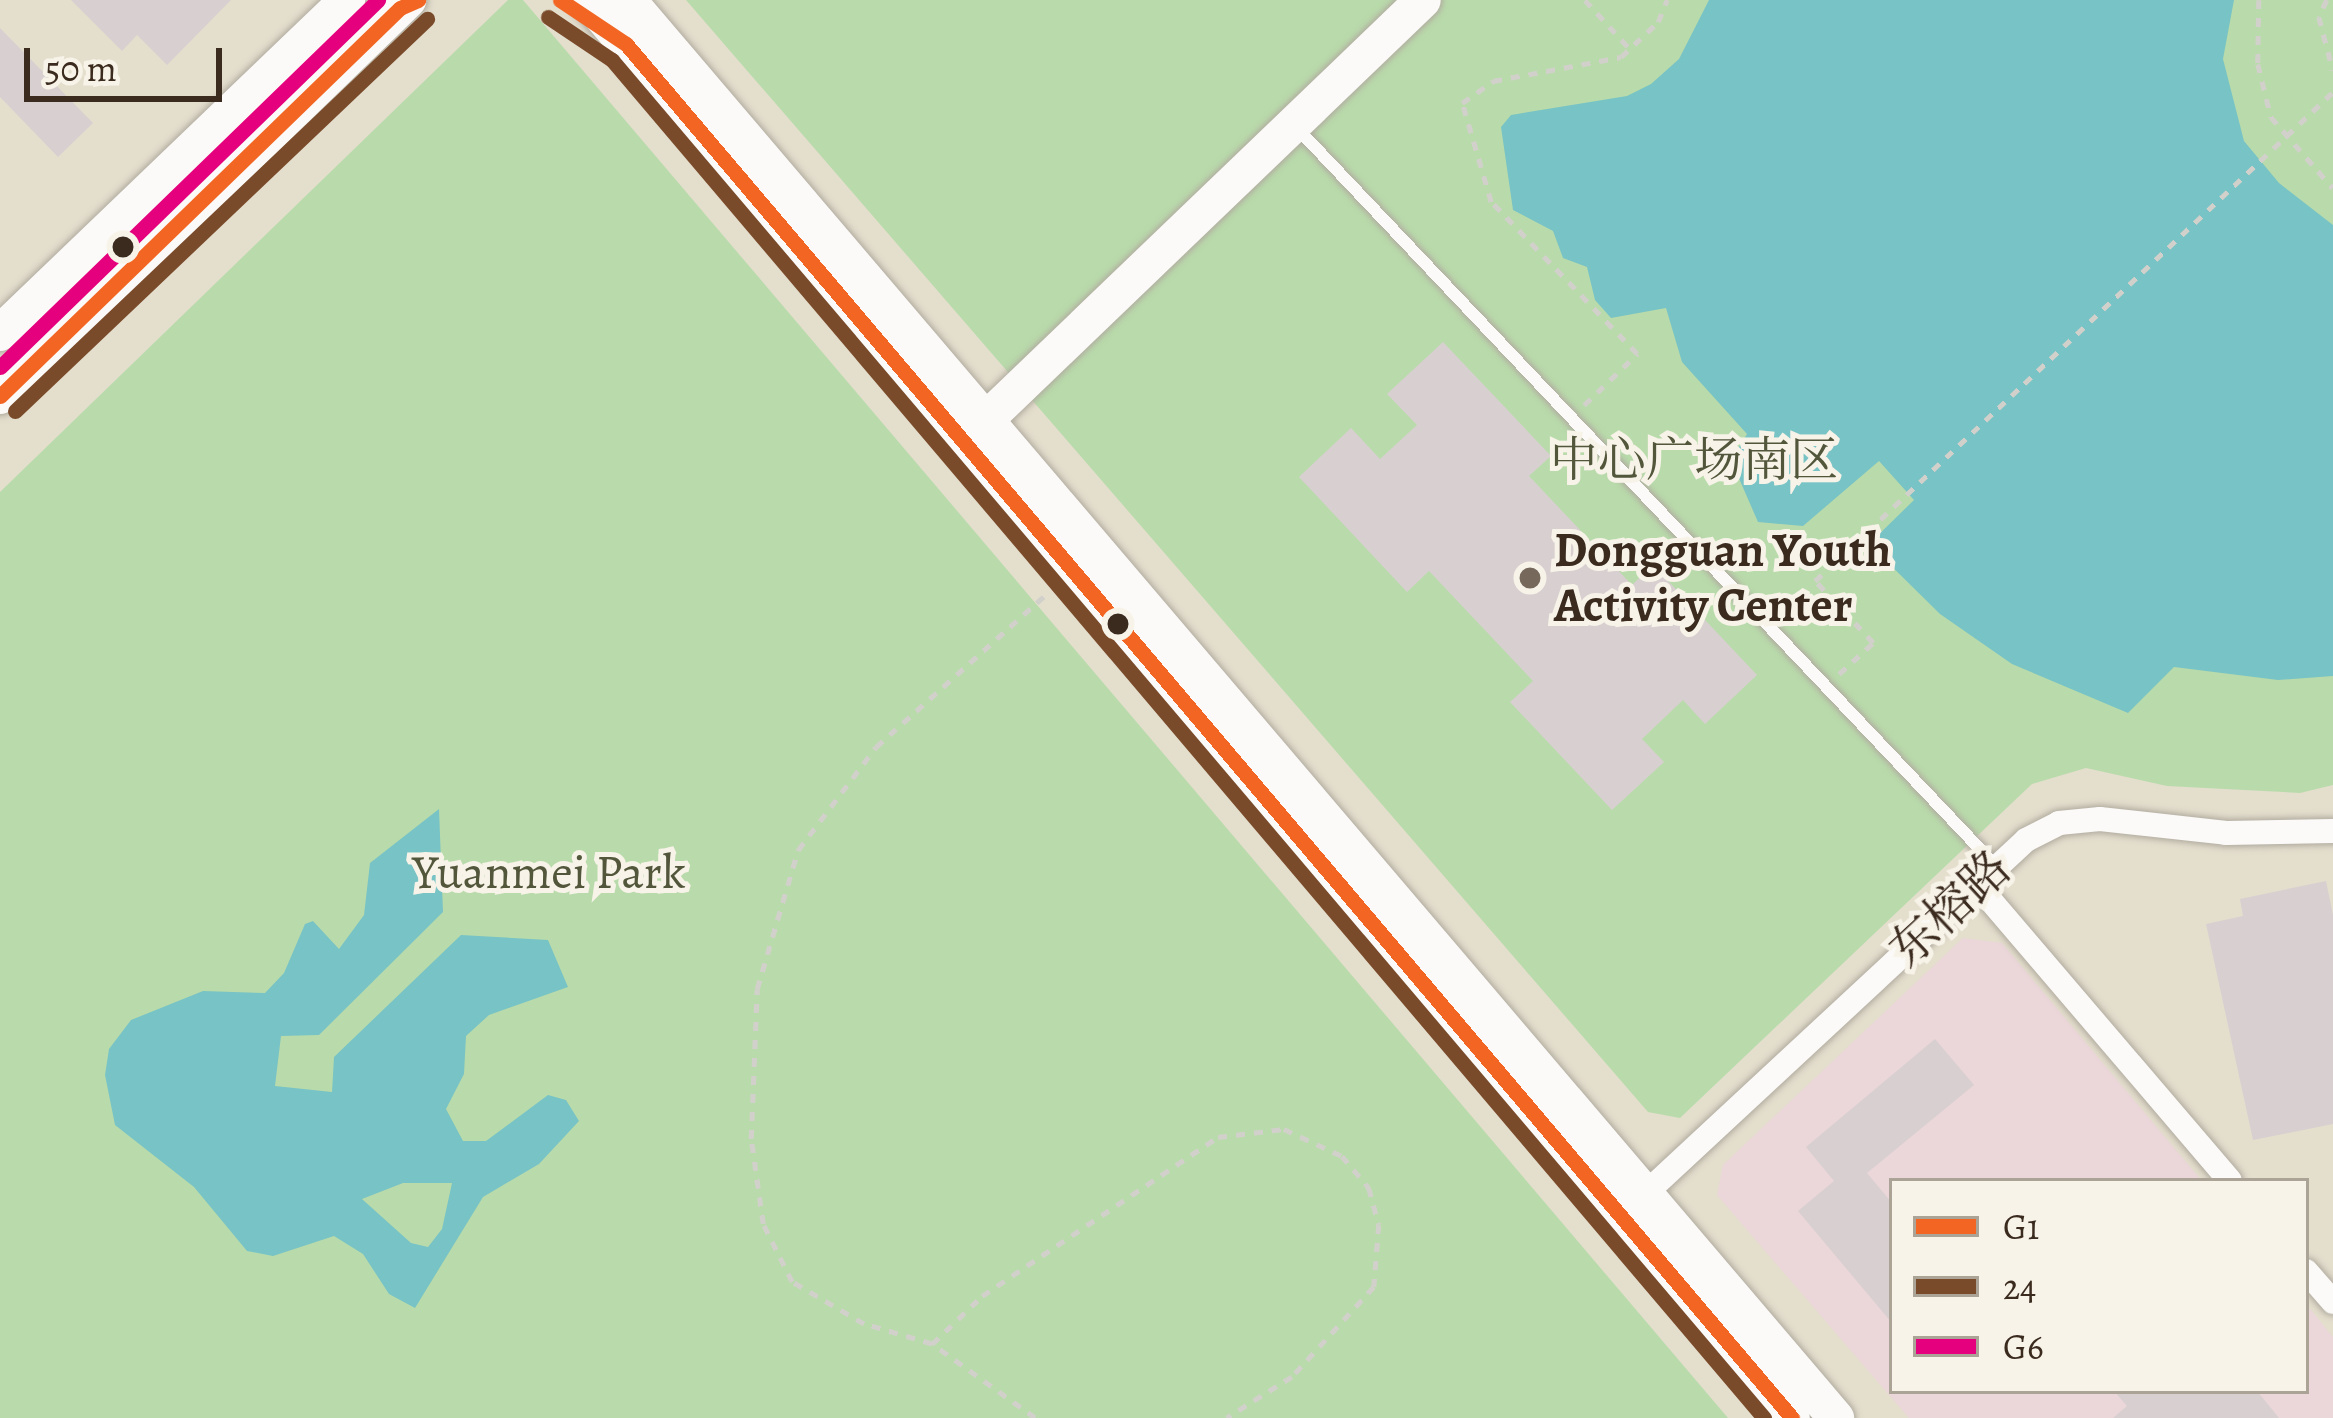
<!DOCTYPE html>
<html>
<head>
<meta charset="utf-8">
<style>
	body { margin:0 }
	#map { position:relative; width:2333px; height:1418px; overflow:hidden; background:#e4decd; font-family:Alegreya,"Noto Serif SC",serif }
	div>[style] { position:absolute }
	.built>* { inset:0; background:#ebd6d9 }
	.green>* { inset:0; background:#b9dbab }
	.water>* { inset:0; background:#78c3c5 }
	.building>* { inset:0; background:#d8cfd0 }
	.path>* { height:4.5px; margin-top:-2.25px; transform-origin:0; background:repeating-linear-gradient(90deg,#d2d0cb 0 9px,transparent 0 18px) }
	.roads { filter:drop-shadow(0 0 3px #b1aca0) drop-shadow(0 0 3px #b1aca0) }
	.lane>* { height:12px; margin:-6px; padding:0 6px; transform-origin:6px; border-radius:6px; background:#fbfaf8 }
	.street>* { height:24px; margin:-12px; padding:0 12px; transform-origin:12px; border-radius:12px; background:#fbfaf8 }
	.secondary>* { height:36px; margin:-18px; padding:0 18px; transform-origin:18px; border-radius:18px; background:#fbfaf8 }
	.bus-1>* { height:15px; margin:-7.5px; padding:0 7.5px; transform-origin:7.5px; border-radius:7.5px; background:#f26522 }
	.bus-2>* { height:15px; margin:-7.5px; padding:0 7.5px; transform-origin:7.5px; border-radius:7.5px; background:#7a4b2a }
	.bus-3>* { height:15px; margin:-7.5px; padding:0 7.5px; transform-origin:7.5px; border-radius:7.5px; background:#e5007d }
	.dots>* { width:33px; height:33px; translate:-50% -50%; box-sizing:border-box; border:6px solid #f7f3e8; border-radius:50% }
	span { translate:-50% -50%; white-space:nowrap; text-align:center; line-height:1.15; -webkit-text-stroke:10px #f7f3e8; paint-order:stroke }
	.park-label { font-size:48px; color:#52563a }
	.poi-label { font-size:48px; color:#3b2a1e; font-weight:700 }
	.left { translate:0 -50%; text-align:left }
	.street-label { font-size:48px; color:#3b2a1e }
	.legend { position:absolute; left:1889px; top:1178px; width:420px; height:216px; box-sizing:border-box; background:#f7f3e8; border:3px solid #aca397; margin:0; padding:15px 21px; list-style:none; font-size:36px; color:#3b2a1e }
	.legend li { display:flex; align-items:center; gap:24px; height:60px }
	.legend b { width:60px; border:3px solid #aca397 }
	.scale { position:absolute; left:24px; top:48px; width:198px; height:54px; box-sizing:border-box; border:6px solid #3b2a1e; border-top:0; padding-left:15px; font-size:36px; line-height:42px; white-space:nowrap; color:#3b2a1e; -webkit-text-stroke:9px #f7f3e8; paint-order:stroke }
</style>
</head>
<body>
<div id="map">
	<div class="built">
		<div style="clip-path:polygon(1963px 938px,2002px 943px,2202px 1181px,1892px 1181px,1892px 1391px,2306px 1391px,2306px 1304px,2333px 1337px,2333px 1418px,1909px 1418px,1717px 1195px,1723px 1165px)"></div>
	</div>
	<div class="green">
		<div style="clip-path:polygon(508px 0,523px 0,1728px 1418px,0 1418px,0 492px)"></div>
		<div style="clip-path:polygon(686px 0,2333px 0,2333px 785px,2300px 793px,2167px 786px,2086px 768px,2032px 784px,1680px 1118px,1648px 1112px)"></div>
	</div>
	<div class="water">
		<div style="clip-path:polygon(1709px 0,2234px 0,2223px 59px,2244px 141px,2279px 183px,2333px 225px,2333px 676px,2278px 680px,2174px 667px,2128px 713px,2012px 664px,1940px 614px,1869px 544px,1914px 500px,1879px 461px,1803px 526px,1758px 522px,1731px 460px,1747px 434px,1682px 362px,1666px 308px,1611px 318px,1595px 300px,1587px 267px,1563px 258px,1553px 231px,1513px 210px,1501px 127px,1511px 115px,1627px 96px,1651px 84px,1679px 59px)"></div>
		<div style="clip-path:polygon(evenodd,439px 809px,443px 912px,319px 1035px,281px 1036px,275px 1086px,332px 1092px,334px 1057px,461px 935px,548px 940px,568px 987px,489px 1015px,466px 1036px,464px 1074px,446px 1109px,463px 1141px,486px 1141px,548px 1095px,566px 1100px,579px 1121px,539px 1164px,483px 1197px,415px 1308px,389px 1294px,363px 1254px,334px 1236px,273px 1256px,247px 1251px,194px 1187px,115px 1125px,105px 1075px,109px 1049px,131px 1020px,203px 991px,265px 993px,284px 973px,305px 924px,313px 921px,339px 949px,364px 915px,370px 863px,439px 809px,403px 1183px,452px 1183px,442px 1229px,428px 1247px,411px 1243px,362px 1199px,403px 1183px)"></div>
	</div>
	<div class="building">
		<div style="clip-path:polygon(71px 0,231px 0,167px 65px,137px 35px,122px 51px)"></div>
		<div style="clip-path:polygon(0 28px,93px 123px,58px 157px,0 97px)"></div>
		<div style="clip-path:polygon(1443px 342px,1551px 456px,1529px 476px,1632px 585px,1653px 565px,1757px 675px,1705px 724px,1683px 700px,1642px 739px,1664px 762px,1612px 810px,1510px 702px,1533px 681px,1429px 571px,1407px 592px,1299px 477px,1351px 428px,1380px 459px,1417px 425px,1387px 394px)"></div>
		<div style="clip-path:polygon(2326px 881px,2333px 915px,2333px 1124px,2253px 1140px,2206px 924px,2243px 916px,2240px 899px)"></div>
		<div style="clip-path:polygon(1935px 1039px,1974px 1085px,1867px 1173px,1892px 1203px,1892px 1323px,1798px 1211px,1834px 1181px,1806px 1147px)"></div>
		<div style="clip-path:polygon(2114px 1391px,2257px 1391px,2279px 1418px,2113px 1418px,2127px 1406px)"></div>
	</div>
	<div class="path">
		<div style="left:1585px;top:0;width:67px;rotate:47.4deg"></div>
		<div style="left:2259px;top:0;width:64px;rotate:90.9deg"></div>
		<div style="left:2258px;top:64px;width:55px;rotate:76.2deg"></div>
		<div style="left:2271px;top:117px;width:94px;rotate:48.9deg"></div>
		<div style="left:2327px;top:0;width:19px;rotate:115deg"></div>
		<div style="left:2319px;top:17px;width:55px;rotate:75.2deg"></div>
		<div style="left:1584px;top:405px;width:74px;rotate:-43.9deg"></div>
		<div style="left:1637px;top:354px;width:211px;rotate:-133.8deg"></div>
		<div style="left:1491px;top:202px;width:103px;rotate:-106.3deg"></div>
		<div style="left:1462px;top:103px;width:38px;rotate:-35deg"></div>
		<div style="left:1493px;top:81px;width:130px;rotate:-10.6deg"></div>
		<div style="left:1621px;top:57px;width:51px;rotate:-43.4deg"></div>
		<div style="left:1658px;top:22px;width:24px;rotate:-68deg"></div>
		<div style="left:1839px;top:674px;width:46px;rotate:-42.4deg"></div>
		<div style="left:1873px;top:643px;width:85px;rotate:-133.1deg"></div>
		<div style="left:1815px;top:581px;width:712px;rotate:-43.35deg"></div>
		<div style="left:932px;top:1344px;width:69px;rotate:-43.8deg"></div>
		<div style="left:982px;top:1296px;width:285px;rotate:-34deg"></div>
		<div style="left:1218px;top:1137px;width:66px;rotate:-6.9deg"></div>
		<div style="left:1284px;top:1129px;width:64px;rotate:25deg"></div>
		<div style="left:1342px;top:1156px;width:42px;rotate:49.8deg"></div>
		<div style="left:1369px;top:1188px;width:38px;rotate:75deg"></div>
		<div style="left:1379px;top:1225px;width:62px;rotate:94.6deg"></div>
		<div style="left:1374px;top:1287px;width:122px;rotate:132.3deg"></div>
		<div style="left:1292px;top:1377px;width:77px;rotate:147.8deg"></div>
		<div style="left:1035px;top:1418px;width:127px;rotate:-144.3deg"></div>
		<div style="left:932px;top:1344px;width:71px;rotate:-163.6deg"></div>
		<div style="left:864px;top:1324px;width:83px;rotate:-149.7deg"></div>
		<div style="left:792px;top:1282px;width:65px;rotate:-116.6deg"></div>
		<div style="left:763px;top:1224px;width:86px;rotate:-98deg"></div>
		<div style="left:751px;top:1139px;width:150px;rotate:-87.7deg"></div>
		<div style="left:757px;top:989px;width:145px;rotate:-73.6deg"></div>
		<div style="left:798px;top:850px;width:129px;rotate:-52.9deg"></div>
		<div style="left:876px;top:747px;width:234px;rotate:-41.9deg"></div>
	</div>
	<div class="roads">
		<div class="lane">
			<div style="left:1295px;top:126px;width:1016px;rotate:46.55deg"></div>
		</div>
		<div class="street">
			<div style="left:1974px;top:881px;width:394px;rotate:49.5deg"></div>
			<div style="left:1647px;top:1192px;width:517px;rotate:-42.88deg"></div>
			<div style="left:2026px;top:840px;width:37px;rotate:-27deg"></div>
			<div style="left:2059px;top:823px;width:41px;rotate:-5.6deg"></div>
			<div style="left:2100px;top:819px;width:127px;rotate:6.3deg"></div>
			<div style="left:2226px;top:833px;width:107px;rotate:-1.1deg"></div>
			<div style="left:2306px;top:1271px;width:41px;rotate:48.9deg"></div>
		</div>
		<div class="secondary">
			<div style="left:588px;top:0;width:1860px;rotate:49.67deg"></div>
			<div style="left:628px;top:0;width:1863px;rotate:49.57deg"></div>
			<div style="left:0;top:333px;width:481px;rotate:-43.8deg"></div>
			<div style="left:0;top:396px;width:569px;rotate:-44.14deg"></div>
			<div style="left:969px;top:436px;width:629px;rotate:-43.84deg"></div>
		</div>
	</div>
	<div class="bus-1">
		<div style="left:560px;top:0;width:79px;rotate:33.7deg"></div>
		<div style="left:626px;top:44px;width:1802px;rotate:49.68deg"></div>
		<div style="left:0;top:396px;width:557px;rotate:-44.13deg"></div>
		<div style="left:400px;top:8px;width:20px;rotate:-24deg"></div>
	</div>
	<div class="bus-2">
		<div style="left:548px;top:17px;width:77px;rotate:33.9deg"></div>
		<div style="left:612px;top:60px;width:1781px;rotate:49.69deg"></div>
		<div style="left:15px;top:411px;width:569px;rotate:-43.58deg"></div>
	</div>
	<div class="bus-3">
		<div style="left:0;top:367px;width:527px;rotate:-44.15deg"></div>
	</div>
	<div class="dots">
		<div style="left:123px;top:247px;background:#3b2a1e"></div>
		<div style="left:1530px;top:578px;background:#76695b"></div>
		<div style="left:1118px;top:624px;background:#3b2a1e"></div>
	</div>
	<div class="park-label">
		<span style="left:1694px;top:461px">中心广场南区</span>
		<span style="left:549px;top:873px">Yuanmei Park</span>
	</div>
	<div class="poi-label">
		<span class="left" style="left:1554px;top:578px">Dongguan Youth<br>Activity Center</span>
	</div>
	<div class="street-label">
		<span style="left:1950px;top:909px;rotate:-43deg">东榕路</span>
	</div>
	<ul class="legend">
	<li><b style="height:15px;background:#f26522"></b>G1</li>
	<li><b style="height:15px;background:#7a4b2a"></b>24</li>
	<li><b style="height:15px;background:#e5007d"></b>G6</li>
	</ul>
	<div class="scale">50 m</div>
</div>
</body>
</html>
